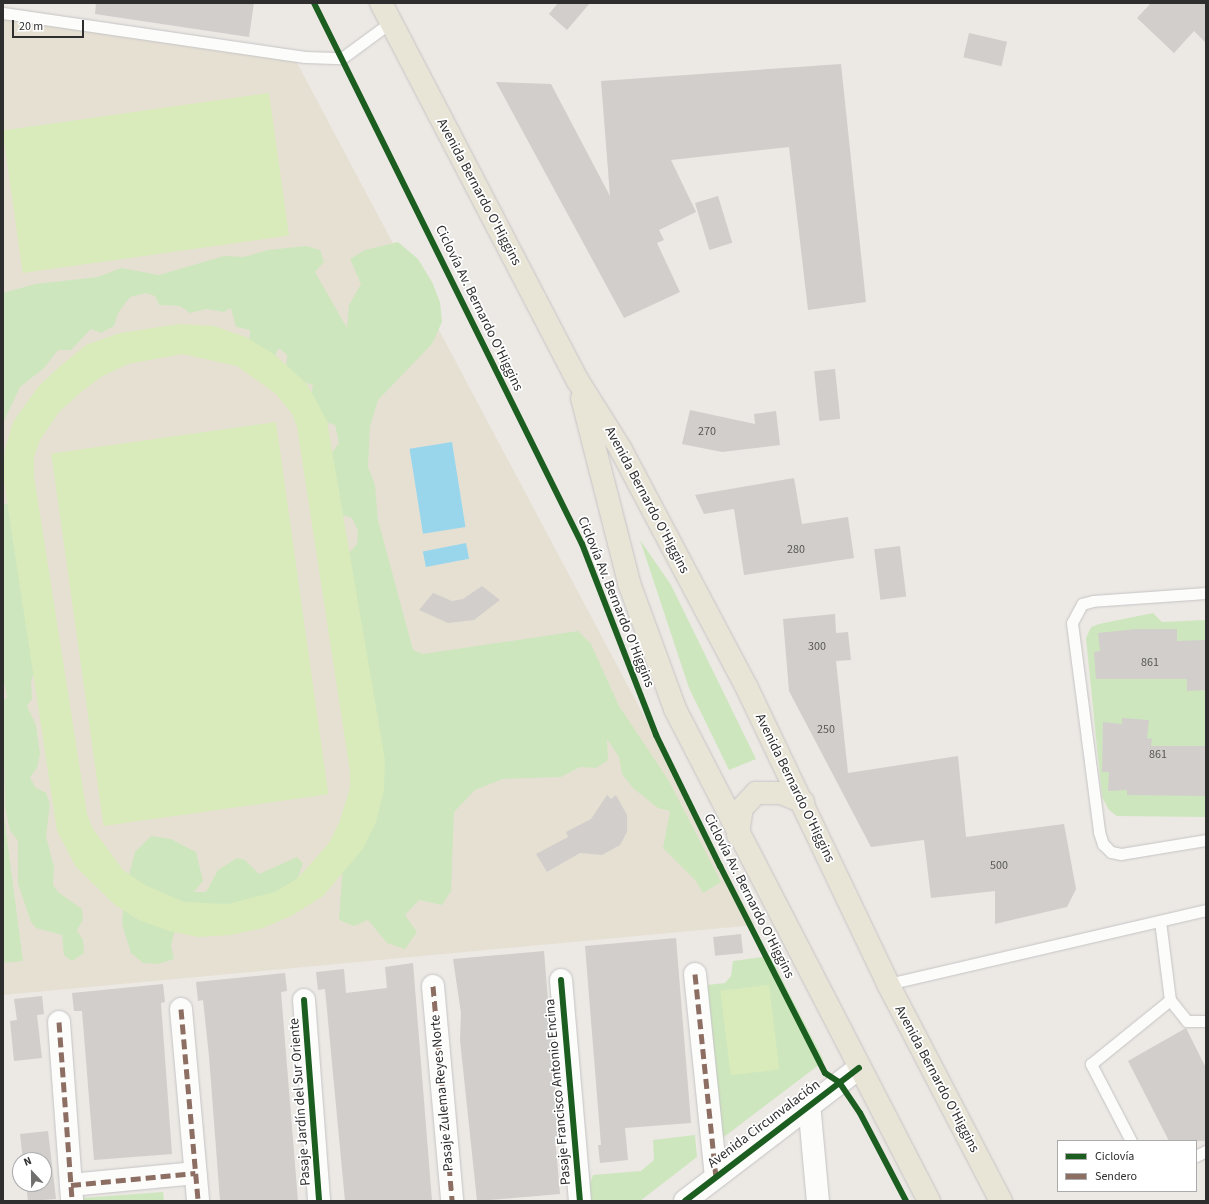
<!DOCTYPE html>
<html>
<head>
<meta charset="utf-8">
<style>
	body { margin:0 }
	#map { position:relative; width:1209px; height:1204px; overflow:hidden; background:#ece8e4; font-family:"Source Sans 3",sans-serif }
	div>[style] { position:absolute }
	.education>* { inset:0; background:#e6e0d3 }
	.green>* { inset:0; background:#cee6be }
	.pitch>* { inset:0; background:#d9eabb; transform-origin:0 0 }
	.water>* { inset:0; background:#99d6ec; transform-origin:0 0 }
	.building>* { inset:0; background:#d1cecb; transform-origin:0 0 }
	.roads { filter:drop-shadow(0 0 1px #c5c4c5) drop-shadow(0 0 1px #c5c4c5) }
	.lane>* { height:11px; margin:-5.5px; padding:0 5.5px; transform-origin:5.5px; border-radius:5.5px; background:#fcfcfb }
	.street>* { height:22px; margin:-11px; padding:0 11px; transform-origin:11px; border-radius:11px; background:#fcfcfb }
	.primary>* { height:22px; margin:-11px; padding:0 11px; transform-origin:11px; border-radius:11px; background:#e8e4d6 }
	.quiet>* { height:5px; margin-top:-2.5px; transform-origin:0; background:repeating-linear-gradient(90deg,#8d6e63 0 10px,transparent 0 15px) }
	.cycleway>* { height:6px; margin:-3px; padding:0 3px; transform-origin:3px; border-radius:3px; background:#1b5e20 }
	span { translate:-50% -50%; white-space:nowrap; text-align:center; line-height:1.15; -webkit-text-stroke:3.5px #fff; paint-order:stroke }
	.number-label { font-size:12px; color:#585857 }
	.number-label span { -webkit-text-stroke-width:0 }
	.street-label { font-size:14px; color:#2e2e2e }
	.frame { position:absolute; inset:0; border:4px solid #2e2e2e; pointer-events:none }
	.legend { position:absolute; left:1057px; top:1140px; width:140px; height:52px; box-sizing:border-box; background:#fff; border:1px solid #ababab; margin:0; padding:5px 7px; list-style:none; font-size:12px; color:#2e2e2e }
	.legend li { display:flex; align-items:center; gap:8px; height:20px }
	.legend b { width:20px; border:1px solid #ababab }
	.north { position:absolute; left:12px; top:1152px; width:40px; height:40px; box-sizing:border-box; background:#fff; border:1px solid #ababab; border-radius:50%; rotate:338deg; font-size:11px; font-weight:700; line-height:16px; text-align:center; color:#2e2e2e }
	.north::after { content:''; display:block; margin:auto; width:14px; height:18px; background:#706f6e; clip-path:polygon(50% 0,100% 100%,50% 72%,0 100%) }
	.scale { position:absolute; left:12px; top:20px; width:72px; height:18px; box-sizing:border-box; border:2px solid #2e2e2e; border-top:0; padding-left:5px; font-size:12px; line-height:14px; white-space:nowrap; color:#2e2e2e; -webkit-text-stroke:3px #fff; paint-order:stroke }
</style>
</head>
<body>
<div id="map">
	<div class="education">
		<div style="clip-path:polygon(3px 18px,295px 59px,755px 925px,3px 995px)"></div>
	</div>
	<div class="green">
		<div style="clip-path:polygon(398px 242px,418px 259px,432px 282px,440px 302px,442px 322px,432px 344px,378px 400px,370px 426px,368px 467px,375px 485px,378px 520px,413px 650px,423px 654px,578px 631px,591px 644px,619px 706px,669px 781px,721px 882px,703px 893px,696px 881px,663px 848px,670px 811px,658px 808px,633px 788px,622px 774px,619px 757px,607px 739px,608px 760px,596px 768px,580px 767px,561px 777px,503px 779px,475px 790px,454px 812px,451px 891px,442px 905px,419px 900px,405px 915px,417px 932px,405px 949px,387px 943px,368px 920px,354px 926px,339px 920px,343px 864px,357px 835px,339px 564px,357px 544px,358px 531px,352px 518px,334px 512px,325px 462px,339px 443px,335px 425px,314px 418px,310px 400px,313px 385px,297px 380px,286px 372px,287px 355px,279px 348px,271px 362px,249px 345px,250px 330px,236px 327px,231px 308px,224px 312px,206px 309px,190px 313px,180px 306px,159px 305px,155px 296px,146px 293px,130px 297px,118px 313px,114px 326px,101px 333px,91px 329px,71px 350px,58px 350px,44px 368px,20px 387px,3px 423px,3px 293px,35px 284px,98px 277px,121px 268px,159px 275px,224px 256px,244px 257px,268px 250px,306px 246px,320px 250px,324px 262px,315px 272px,347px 328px,349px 305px,361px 284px,350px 259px,365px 250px)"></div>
		<div style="clip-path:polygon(3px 504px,21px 504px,39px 664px,31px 680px,32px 699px,27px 706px,36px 725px,40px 754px,37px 768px,30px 777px,35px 787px,46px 793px,50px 804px,46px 836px,54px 867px,53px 885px,58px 892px,82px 909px,83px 920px,77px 930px,83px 940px,84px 953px,72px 961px,64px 955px,62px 935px,36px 928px,31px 922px,18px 884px,18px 841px,10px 830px,5px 808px,3px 701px,7px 697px,3px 677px)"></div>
		<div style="clip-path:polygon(640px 540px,671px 585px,756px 759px,729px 770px,689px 688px)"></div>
		<div style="clip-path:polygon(1153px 613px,1162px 622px,1206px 620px,1206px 817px,1117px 816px,1109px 810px,1102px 797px,1086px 638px,1091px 627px,1099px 624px)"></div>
		<div style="clip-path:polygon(3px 808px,23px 961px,3px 963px)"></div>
		<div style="clip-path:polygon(151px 836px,171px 839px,196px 852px,203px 881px,194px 892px,206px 892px,218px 870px,237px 858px,245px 860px,259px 874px,297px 857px,303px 863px,295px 887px,176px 926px,171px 946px,174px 959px,158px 964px,143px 963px,131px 953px,122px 924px,124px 894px,135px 852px)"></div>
		<div style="clip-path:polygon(770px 956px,824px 1061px,720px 1140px,707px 985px,725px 983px,731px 976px,733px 961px)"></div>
		<div style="clip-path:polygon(695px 1135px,697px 1157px,640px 1201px,589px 1201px,588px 1188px,593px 1175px,641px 1171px,654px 1160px,653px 1140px)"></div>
		<div style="clip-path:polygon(163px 1192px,164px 1201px,81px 1201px,81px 1198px)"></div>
	</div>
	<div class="pitch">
		<div style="left:269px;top:93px;width:144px;height:269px;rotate:82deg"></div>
		<div style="clip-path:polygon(evenodd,179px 324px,214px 326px,246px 337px,275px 355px,307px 384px,327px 421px,385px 760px,384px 790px,376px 822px,362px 850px,323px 896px,293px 915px,263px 928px,231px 935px,198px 937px,169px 931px,139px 920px,115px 905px,76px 867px,57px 831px,3px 475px,5px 449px,13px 422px,38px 387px,58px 368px,86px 345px,120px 333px,179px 324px,182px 354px,237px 366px,276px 394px,292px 414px,297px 427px,350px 772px,350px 788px,339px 823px,329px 843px,298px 878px,275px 892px,228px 904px,184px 902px,145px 885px,123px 870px,93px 829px,87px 814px,34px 476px,34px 457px,40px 440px,59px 412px,80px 393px,101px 377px,128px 364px,182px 354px)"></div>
		<div style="left:276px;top:422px;width:376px;height:227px;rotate:82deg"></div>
		<div style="left:769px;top:985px;width:85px;height:49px;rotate:83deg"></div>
	</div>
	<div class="water">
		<div style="left:452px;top:442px;width:86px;height:43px;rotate:81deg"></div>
		<div style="left:466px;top:543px;width:16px;height:44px;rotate:79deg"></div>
	</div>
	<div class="building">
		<div style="clip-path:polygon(96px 3px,254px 3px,249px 37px,95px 14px)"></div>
		<div style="clip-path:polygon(558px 3px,590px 3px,567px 30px,549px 14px)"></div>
		<div style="clip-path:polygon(1151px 3px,1206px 3px,1206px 43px,1194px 31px,1174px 53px,1137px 18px)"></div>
		<div style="left:969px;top:33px;width:39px;height:25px;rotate:13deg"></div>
		<div style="clip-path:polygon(841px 64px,866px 302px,808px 310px,789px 147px,671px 160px,696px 212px,659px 230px,664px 240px,657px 243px,680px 292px,624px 318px,496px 82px,551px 84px,610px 196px,601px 81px)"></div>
		<div style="left:718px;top:196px;width:49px;height:24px;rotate:73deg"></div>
		<div style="left:835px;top:369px;width:50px;height:21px;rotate:84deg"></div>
		<div style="clip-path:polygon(690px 410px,755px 424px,754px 414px,776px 411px,780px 445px,722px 452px,682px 444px)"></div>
		<div style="clip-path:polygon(794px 478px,802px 524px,848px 517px,854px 558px,744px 575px,734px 509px,704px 514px,695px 495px)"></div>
		<div style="left:900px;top:546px;width:51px;height:26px;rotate:83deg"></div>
		<div style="clip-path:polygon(482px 586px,500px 600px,474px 620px,448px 623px,419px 610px,433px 593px,452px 601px,463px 599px)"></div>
		<div style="clip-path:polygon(835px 614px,836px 633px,848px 632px,851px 660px,836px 661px,848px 773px,958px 756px,966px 837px,1064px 824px,1076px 889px,1067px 907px,995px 924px,995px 891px,931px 898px,924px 840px,871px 847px,789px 691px,783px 619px)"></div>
		<div style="clip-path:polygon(1136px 629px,1177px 629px,1177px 641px,1206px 640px,1206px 690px,1187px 691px,1187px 679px,1096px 679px,1094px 652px,1100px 651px,1098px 633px)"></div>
		<div style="clip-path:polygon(1122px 718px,1149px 720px,1147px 738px,1152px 739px,1151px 746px,1206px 746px,1206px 796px,1127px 795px,1127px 790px,1108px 791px,1109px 772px,1102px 772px,1103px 722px,1122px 724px)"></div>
		<div style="clip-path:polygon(607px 795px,611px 799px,616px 795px,627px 815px,627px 832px,620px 845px,602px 855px,580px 853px,547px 872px,536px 854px,568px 837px,566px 832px,591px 819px)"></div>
		<div style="left:741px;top:934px;width:19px;height:28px;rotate:84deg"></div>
		<div style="clip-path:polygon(676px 938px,691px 1123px,625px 1128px,628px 1160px,600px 1163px,598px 1145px,601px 1145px,585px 946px)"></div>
		<div style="clip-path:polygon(544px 951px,559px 1136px,555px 1136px,560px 1194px,477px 1201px,460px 1040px,461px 1013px,453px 959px)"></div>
		<div style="clip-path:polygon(413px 963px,432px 1201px,345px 1201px,325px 989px,318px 990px,316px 972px,344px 969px,346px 993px,387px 988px,385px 967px)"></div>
		<div style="clip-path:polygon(285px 973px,287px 991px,281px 992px,298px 1201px,220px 1201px,209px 1056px,203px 1000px,198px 1001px,196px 982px)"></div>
		<div style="clip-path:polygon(163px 984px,165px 1002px,161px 1003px,172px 1154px,94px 1160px,82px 1011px,74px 1011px,72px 993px)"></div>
		<div style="clip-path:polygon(42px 996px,44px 1014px,37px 1015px,42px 1058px,14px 1061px,10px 1021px,17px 1020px,14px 999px)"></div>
		<div style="clip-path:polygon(1186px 1028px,1206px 1068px,1206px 1141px,1169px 1141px,1128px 1061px)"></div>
		<div style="clip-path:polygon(48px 1131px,56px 1199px,28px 1201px,26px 1184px,44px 1184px,44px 1160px,23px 1160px,20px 1134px)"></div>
	</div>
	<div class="roads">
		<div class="lane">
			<div style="left:3px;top:13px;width:305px;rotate:8.3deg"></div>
			<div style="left:305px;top:57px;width:37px;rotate:2deg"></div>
			<div style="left:342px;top:58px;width:61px;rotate:-36.3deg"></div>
			<div style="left:1206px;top:593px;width:113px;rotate:176deg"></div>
			<div style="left:1093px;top:601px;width:11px;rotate:165deg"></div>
			<div style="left:1082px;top:604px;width:21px;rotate:118deg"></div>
			<div style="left:1072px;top:623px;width:211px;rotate:82.6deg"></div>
			<div style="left:1099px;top:832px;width:13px;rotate:72deg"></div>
			<div style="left:1103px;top:844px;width:11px;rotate:45deg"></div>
			<div style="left:1111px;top:852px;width:10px;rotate:11deg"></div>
			<div style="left:1121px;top:854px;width:86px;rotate:-9.4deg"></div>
			<div style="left:1160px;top:921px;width:80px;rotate:82.8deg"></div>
			<div style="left:1170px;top:1000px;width:27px;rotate:51deg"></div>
			<div style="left:1187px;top:1021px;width:19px"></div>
			<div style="left:888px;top:984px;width:326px;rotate:-13.1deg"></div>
			<div style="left:1131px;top:1141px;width:87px;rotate:-117.5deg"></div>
			<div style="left:1091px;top:1064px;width:102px;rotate:-39deg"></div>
			<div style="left:1196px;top:1156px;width:11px;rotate:-27deg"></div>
		</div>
		<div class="street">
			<div style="left:695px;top:974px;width:203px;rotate:84.1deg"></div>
			<div style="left:561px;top:980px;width:222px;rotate:85.1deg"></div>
			<div style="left:433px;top:986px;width:216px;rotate:84.9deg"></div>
			<div style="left:304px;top:1000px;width:202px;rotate:85.7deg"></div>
			<div style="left:181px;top:1009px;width:193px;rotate:84.9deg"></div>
			<div style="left:59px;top:1022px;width:179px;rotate:85.8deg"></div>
			<div style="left:809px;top:1103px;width:98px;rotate:84.8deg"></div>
			<div style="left:71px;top:1185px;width:125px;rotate:-5.5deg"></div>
			<div style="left:685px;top:1201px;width:219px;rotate:-37.4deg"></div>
		</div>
		<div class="primary">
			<div style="left:381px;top:3px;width:426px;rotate:62.5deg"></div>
			<div style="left:578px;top:381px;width:79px;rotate:57.9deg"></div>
			<div style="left:620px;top:448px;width:272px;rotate:62.1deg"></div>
			<div style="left:747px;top:688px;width:328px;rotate:64.5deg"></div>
			<div style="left:888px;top:984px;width:245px;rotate:62.5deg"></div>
			<div style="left:582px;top:398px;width:191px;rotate:75.7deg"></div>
			<div style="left:629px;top:583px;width:134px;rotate:69.9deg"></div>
			<div style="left:675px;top:709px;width:554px;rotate:62.69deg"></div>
			<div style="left:738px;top:835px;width:27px;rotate:-82deg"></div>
			<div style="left:742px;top:808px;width:21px;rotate:-47deg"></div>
			<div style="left:756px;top:793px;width:25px"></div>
			<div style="left:781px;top:793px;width:24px;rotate:22deg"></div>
		</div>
	</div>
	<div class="quiet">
		<div style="left:695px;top:974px;width:203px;rotate:84.1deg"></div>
		<div style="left:433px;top:986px;width:216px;rotate:84.9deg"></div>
		<div style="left:181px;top:1009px;width:193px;rotate:84.9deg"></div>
		<div style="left:59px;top:1022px;width:179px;rotate:85.8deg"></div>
		<div style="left:71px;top:1185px;width:125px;rotate:-5.5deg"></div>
	</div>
	<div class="cycleway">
		<div style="left:314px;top:3px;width:604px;rotate:63.65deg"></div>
		<div style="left:582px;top:544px;width:205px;rotate:68.8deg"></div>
		<div style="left:656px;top:735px;width:146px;rotate:64deg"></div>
		<div style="left:720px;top:866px;width:232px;rotate:63.1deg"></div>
		<div style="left:825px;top:1073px;width:17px;rotate:33deg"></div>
		<div style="left:839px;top:1082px;width:37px;rotate:56deg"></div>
		<div style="left:860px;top:1113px;width:99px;rotate:62.4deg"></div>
		<div style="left:561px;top:980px;width:222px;rotate:85.1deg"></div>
		<div style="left:304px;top:1000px;width:202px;rotate:85.7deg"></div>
		<div style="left:685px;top:1201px;width:219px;rotate:-37.4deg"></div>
	</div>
	<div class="number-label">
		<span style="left:707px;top:432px">270</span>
		<span style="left:796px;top:550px">280</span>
		<span style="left:817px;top:647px">300</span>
		<span style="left:1150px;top:663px">861</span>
		<span style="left:826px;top:730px">250</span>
		<span style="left:1158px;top:755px">861</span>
		<span style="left:999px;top:866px">500</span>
	</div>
	<div class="street-label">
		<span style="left:479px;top:192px;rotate:62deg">Avenida Bernardo O'Higgins</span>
		<span style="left:479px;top:308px;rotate:64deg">Ciclovía Av. Bernardo O'Higgins</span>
		<span style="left:647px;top:500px;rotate:62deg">Avenida Bernardo O'Higgins</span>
		<span style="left:616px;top:602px;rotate:68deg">Ciclovía Av. Bernardo O'Higgins</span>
		<span style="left:795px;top:788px;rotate:64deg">Avenida Bernardo O'Higgins</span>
		<span style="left:749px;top:896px;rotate:63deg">Ciclovía Av. Bernardo O'Higgins</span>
		<span style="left:937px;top:1079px;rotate:62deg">Avenida Bernardo O'Higgins</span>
		<span style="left:558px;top:1092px;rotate:-95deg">Pasaje Francisco Antonio Encina</span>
		<span style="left:442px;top:1093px;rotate:-95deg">Pasaje Zulema Reyes Norte</span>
		<span style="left:300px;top:1102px;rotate:-94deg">Pasaje Jardín del Sur Oriente</span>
		<span style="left:764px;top:1124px;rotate:-37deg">Avenida Circunvalación</span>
	</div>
	<div class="frame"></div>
	<ul class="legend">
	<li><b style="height:5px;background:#1b5e20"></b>Ciclovía</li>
	<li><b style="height:5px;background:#8d6e63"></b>Sendero</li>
	</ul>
	<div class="north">N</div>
	<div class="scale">20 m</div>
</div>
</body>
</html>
